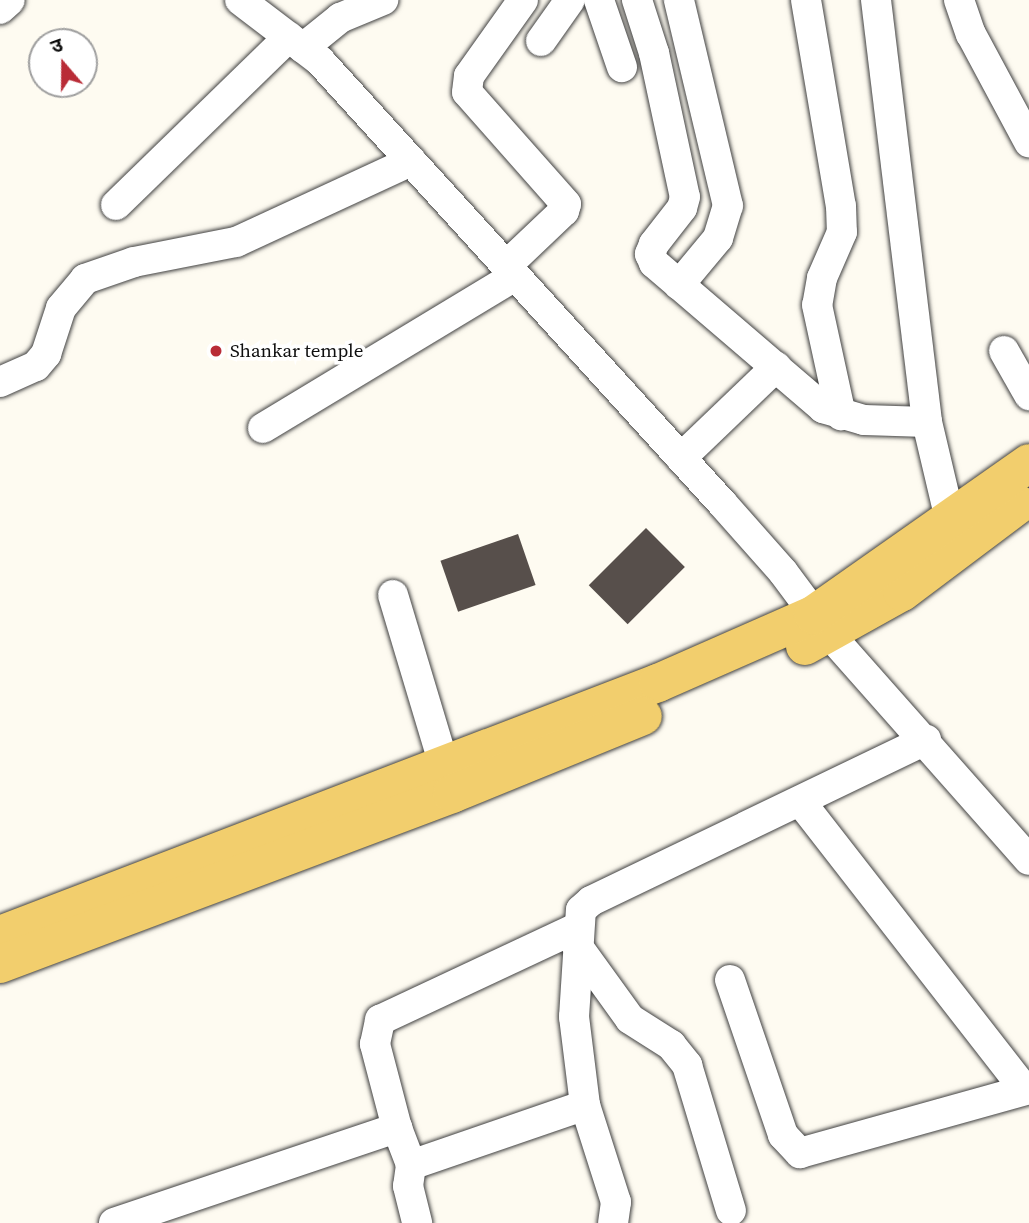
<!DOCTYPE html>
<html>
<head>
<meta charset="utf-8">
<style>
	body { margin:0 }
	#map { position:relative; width:1029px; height:1223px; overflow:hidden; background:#fefbf1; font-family:"Source Serif 4","Noto Sans Devanagari",serif }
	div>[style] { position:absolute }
	.building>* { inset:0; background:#574f4b; transform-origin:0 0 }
	.roads { filter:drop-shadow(0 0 2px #414141) drop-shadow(0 0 2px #414141) }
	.minor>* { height:30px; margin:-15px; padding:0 15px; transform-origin:15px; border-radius:15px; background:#fff }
	.major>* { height:38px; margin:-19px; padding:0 19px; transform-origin:19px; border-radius:19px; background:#f2ce6d }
	.dots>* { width:19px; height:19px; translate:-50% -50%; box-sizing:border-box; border:4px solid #fff; border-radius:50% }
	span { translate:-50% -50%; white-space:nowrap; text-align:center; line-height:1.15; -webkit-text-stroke:7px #fff; paint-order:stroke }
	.poi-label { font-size:19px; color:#0e0e0e }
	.left { translate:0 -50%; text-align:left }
	.north { position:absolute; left:28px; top:28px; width:70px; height:70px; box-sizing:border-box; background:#fff; border:2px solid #9f9f9f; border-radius:50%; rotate:340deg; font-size:19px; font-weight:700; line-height:28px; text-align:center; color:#0e0e0e }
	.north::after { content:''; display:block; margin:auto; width:24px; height:32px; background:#b92c37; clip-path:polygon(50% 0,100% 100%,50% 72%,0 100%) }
</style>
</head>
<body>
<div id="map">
	<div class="building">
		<div style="left:646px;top:528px;width:55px;height:81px;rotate:45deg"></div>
		<div style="left:518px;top:534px;width:54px;height:82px;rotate:71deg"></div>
	</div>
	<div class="roads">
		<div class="minor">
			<div style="left:240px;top:0;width:101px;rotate:37.3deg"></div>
			<div style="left:320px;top:61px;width:597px;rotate:47.71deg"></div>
			<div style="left:722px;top:503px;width:92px;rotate:48.5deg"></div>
			<div style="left:783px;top:572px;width:79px;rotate:53.3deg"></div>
			<div style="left:830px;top:635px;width:300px;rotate:48.5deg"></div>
			<div style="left:599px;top:0;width:71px;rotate:71.1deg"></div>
			<div style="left:637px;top:0;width:56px;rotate:72.2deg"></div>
			<div style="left:654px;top:53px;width:147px;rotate:77.9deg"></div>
			<div style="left:685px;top:197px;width:11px;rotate:105deg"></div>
			<div style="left:682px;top:208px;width:46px;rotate:127.9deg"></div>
			<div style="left:654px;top:244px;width:11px;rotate:112deg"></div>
			<div style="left:650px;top:254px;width:10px;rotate:66deg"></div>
			<div style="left:654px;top:263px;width:223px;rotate:40.6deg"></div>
			<div style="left:823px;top:408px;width:43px;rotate:16.3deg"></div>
			<div style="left:864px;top:420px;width:63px;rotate:1.8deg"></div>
			<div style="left:806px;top:0;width:209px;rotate:80.4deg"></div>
			<div style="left:841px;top:206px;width:26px;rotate:88deg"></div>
			<div style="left:842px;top:232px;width:50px;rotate:113.5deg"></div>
			<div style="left:822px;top:278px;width:27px;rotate:100deg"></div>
			<div style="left:817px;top:305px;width:113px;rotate:77.7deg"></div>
			<div style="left:876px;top:0;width:425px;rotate:83.1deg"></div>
			<div style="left:927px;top:422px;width:117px;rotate:76.7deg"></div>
			<div style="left:959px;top:0;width:36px;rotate:71deg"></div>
			<div style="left:971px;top:34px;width:123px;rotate:61.8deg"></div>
			<div style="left:0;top:9px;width:13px;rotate:-42deg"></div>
			<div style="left:541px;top:41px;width:50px;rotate:-54.7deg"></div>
			<div style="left:303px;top:48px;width:48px;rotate:-39deg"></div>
			<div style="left:340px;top:18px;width:47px;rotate:-22.7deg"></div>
			<div style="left:116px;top:205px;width:241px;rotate:-44.2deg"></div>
			<div style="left:506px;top:266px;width:80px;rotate:-43.5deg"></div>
			<div style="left:564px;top:211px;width:7px;rotate:-74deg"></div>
			<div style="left:566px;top:204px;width:149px;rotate:-131.5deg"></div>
			<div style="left:467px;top:92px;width:16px;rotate:-83deg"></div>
			<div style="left:469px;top:76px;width:93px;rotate:-54.6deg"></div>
			<div style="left:679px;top:285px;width:61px;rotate:-50.3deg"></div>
			<div style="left:718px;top:238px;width:34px;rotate:-73deg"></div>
			<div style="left:728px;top:206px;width:212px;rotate:-103.4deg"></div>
			<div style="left:1004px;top:351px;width:51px;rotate:60.4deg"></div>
			<div style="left:0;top:382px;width:39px;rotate:-24deg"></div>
			<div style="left:36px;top:366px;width:16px;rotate:-50deg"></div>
			<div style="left:46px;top:354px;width:48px;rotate:-71.9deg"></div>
			<div style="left:61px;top:308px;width:38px;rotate:-50deg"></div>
			<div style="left:85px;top:279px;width:52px;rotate:-19.1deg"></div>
			<div style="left:134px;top:262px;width:104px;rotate:-11.1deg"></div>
			<div style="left:236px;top:242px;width:193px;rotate:-24.8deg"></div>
			<div style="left:263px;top:428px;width:294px;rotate:-31.1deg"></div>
			<div style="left:681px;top:458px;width:132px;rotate:-43.8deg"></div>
			<div style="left:393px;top:595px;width:177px;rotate:73.3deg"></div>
			<div style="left:800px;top:801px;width:366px;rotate:52.1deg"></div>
			<div style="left:576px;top:944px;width:92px;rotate:54.2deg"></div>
			<div style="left:630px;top:1019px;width:49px;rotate:32.4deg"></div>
			<div style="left:671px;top:1045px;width:26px;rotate:51deg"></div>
			<div style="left:687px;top:1065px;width:152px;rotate:73.2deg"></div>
			<div style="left:730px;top:980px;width:164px;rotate:71.1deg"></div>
			<div style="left:783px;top:1135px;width:25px;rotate:47deg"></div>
			<div style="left:800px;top:1153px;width:238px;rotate:-15.6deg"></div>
			<div style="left:585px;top:1105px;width:102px;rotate:72.3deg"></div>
			<div style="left:616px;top:1202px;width:21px;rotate:98deg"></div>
			<div style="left:397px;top:1128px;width:87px;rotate:-104.7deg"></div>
			<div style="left:375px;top:1044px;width:25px;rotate:-78deg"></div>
			<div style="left:380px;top:1020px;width:217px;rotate:-25.1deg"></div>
			<div style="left:411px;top:1165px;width:21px;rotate:98deg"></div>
			<div style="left:408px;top:1186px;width:38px;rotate:76deg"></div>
			<div style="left:114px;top:1223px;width:299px;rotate:-18.6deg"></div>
			<div style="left:397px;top:1128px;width:40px;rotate:69deg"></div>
			<div style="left:411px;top:1165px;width:184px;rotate:-19deg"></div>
			<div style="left:585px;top:1105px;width:89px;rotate:-97.1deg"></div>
			<div style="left:574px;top:1017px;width:107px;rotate:-86.3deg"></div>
			<div style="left:581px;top:910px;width:13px;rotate:-42deg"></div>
			<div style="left:591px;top:901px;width:372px;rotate:-25.7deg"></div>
		</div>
		<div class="major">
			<div style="left:805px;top:646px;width:111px;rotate:-29.1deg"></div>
			<div style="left:902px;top:592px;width:146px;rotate:-36.9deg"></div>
			<div style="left:0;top:935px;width:705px;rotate:-20.96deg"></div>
			<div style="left:658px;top:683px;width:169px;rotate:-23.7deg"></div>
			<div style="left:813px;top:615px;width:264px;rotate:-35.1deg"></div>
			<div style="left:0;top:964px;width:483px;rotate:-20.6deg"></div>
			<div style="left:452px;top:794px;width:206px;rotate:-22.2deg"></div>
		</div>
	</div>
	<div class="dots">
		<div style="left:216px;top:351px;background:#b92c37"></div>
	</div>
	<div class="poi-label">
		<span class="left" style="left:230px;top:351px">Shankar temple</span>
	</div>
	<div class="north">उ</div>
</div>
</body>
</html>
